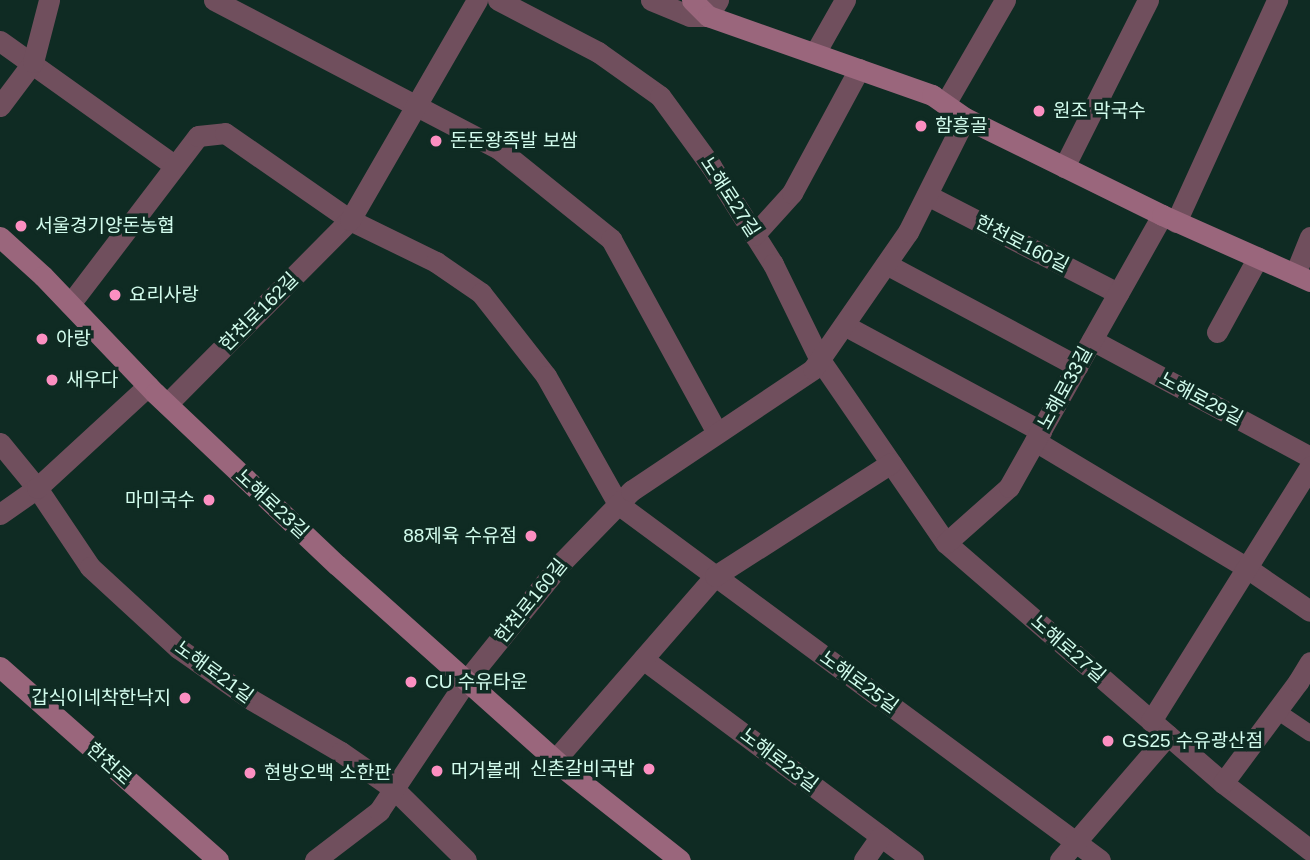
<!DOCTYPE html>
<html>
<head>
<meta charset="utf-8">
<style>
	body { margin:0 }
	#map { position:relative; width:1310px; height:860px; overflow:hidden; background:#0f2b23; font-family:Arial,"Noto Sans KR",sans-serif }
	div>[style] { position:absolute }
	.lane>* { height:16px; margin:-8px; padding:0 8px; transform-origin:8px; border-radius:8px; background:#704f5d }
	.street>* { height:21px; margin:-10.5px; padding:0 10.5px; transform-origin:10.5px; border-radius:10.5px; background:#704f5d }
	.secondary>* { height:21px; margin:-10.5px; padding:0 10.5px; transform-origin:10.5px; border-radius:10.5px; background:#9a667c }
	.dots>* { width:19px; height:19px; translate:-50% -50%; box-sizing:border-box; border:4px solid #0f2b23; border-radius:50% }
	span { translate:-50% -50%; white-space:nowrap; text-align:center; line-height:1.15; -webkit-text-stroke:7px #0f2b23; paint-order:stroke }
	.poi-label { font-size:19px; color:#d2fced }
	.left { translate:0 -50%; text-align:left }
	.right { translate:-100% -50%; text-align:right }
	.street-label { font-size:19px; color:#d2fced }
</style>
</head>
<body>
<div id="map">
	<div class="lane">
		<div style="left:1277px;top:711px;width:40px;rotate:34deg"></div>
	</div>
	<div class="street">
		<div style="left:214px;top:0;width:322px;rotate:27.6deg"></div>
		<div style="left:499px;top:149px;width:144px;rotate:38.8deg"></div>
		<div style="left:611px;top:239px;width:221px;rotate:61.3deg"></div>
		<div style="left:498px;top:0;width:113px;rotate:27.5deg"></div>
		<div style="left:598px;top:52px;width:76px;rotate:35.4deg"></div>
		<div style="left:660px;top:96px;width:87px;rotate:53.9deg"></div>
		<div style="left:711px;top:166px;width:116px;rotate:57.7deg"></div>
		<div style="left:773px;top:264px;width:107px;rotate:63.9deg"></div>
		<div style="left:820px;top:360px;width:222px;rotate:55.5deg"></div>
		<div style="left:946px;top:543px;width:367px;rotate:40.9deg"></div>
		<div style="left:1223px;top:783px;width:110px;rotate:37.6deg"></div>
		<div style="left:651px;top:0;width:42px;rotate:22.3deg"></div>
		<div style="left:690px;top:16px;width:18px"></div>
		<div style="left:708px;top:16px;width:19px;rotate:-58deg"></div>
		<div style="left:0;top:41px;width:215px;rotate:35.5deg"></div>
		<div style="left:815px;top:53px;width:61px;rotate:-60.5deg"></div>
		<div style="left:945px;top:104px;width:120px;rotate:-60deg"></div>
		<div style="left:0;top:106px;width:55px;rotate:-53.1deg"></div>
		<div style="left:33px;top:62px;width:64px;rotate:-75.5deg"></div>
		<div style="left:1064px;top:167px;width:187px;rotate:-63.3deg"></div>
		<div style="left:927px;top:195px;width:215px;rotate:27.2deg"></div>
		<div style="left:1176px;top:222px;width:244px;rotate:-65.5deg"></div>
		<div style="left:754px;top:235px;width:57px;rotate:-47.9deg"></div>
		<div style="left:792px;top:193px;width:141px;rotate:-61.6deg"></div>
		<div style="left:886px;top:264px;width:217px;rotate:28.1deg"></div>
		<div style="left:1295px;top:274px;width:40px;rotate:-68deg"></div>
		<div style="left:70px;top:304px;width:211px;rotate:-52.7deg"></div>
		<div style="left:198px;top:136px;width:27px;rotate:-6deg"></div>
		<div style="left:225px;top:133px;width:152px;rotate:34.8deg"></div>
		<div style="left:350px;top:220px;width:96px;rotate:26deg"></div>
		<div style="left:436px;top:262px;width:55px;rotate:34.6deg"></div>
		<div style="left:481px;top:293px;width:105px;rotate:51.9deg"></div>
		<div style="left:546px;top:376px;width:147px;rotate:60.6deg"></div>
		<div style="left:618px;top:504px;width:599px;rotate:36.45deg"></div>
		<div style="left:844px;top:325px;width:224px;rotate:28.3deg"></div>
		<div style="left:1217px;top:332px;width:85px;rotate:-61.3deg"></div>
		<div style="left:1092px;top:340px;width:247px;rotate:28.2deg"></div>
		<div style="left:167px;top:404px;width:260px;rotate:-45.2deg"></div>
		<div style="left:350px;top:220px;width:254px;rotate:-60deg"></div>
		<div style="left:1035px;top:441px;width:247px;rotate:30.9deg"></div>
		<div style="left:1247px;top:568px;width:76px;rotate:34.3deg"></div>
		<div style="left:0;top:443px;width:58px;rotate:50.6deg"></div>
		<div style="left:37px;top:488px;width:95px;rotate:56.1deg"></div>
		<div style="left:90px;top:567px;width:120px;rotate:42.6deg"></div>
		<div style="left:178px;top:648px;width:90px;rotate:35.1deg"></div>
		<div style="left:252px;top:700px;width:103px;rotate:30.3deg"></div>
		<div style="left:341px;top:752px;width:65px;rotate:34.9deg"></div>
		<div style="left:394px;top:789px;width:101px;rotate:44.6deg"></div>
		<div style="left:0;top:514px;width:45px;rotate:-35.1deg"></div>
		<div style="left:37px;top:488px;width:151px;rotate:-42.6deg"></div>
		<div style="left:946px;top:543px;width:84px;rotate:-41.6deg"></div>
		<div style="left:1009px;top:487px;width:312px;rotate:-60.6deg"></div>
		<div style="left:643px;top:659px;width:337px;rotate:36.7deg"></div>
		<div style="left:1151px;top:721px;width:300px;rotate:-58deg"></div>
		<div style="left:555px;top:760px;width:244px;rotate:-49deg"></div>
		<div style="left:715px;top:576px;width:209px;rotate:-32.7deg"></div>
		<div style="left:1223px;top:783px;width:126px;rotate:-53.4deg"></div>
		<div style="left:1298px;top:682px;width:23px;rotate:-59deg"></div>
		<div style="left:315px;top:860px;width:81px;rotate:-37.4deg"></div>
		<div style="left:379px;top:811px;width:156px;rotate:-56.2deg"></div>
		<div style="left:466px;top:681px;width:154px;rotate:-51.1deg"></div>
		<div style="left:563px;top:561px;width:98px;rotate:-45.8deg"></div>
		<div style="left:631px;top:491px;width:219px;rotate:-33.8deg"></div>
		<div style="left:813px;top:369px;width:167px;rotate:-55.3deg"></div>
		<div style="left:908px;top:232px;width:127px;rotate:-63.4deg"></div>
		<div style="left:864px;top:860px;width:29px;rotate:-55deg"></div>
		<div style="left:1060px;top:860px;width:165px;rotate:-49.2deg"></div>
	</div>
	<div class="secondary">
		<div style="left:692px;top:0;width:23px;rotate:45deg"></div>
		<div style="left:708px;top:16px;width:238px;rotate:19.4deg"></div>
		<div style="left:932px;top:95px;width:40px;rotate:34.9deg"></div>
		<div style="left:965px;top:118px;width:220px;rotate:26.2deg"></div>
		<div style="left:1162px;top:215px;width:162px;rotate:24deg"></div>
		<div style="left:0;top:237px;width:58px;rotate:42.2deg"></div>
		<div style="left:43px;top:276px;width:162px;rotate:46.3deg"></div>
		<div style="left:155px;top:393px;width:250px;rotate:43.4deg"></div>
		<div style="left:337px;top:565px;width:307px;rotate:41.8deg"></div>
		<div style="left:566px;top:770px;width:145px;rotate:38.3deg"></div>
		<div style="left:0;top:667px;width:291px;rotate:41.5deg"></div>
	</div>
	<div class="dots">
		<div style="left:1039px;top:111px;background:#fc8fc1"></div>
		<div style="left:921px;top:126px;background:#fc8fc1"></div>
		<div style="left:436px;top:141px;background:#fc8fc1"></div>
		<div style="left:21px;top:226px;background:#fc8fc1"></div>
		<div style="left:115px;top:295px;background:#fc8fc1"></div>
		<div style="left:42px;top:339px;background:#fc8fc1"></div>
		<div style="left:52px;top:380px;background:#fc8fc1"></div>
		<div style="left:209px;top:500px;background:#fc8fc1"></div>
		<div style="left:531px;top:536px;background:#fc8fc1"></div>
		<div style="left:411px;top:682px;background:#fc8fc1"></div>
		<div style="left:185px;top:698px;background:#fc8fc1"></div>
		<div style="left:1108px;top:741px;background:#fc8fc1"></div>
		<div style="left:649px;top:769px;background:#fc8fc1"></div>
		<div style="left:437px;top:771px;background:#fc8fc1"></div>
		<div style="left:250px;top:773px;background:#fc8fc1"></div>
	</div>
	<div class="poi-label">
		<span class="left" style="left:1053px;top:111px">원조 막국수</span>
		<span class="left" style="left:935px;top:126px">함흥골</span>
		<span class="left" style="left:450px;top:141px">돈돈왕족발 보쌈</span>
		<span class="left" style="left:35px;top:226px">서울경기양돈농협</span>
		<span class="left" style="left:129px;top:295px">요리사랑</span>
		<span class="left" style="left:56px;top:339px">아랑</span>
		<span class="left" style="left:66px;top:380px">새우다</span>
		<span class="right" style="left:195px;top:500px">마미국수</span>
		<span class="right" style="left:517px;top:536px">88제육 수유점</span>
		<span class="left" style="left:425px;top:682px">CU 수유타운</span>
		<span class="right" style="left:171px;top:698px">갑식이네착한낙지</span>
		<span class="left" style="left:1122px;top:741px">GS25 수유광산점</span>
		<span class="right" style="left:635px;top:769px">신촌갈비국밥</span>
		<span class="left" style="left:451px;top:771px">머거볼래</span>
		<span class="left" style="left:264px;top:773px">현방오백 소한판</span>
	</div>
	<div class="street-label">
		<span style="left:730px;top:197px;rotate:57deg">노해로27길</span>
		<span style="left:1022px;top:244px;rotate:27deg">한천로160길</span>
		<span style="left:259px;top:312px;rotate:-45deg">한천로162길</span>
		<span style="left:1065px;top:388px;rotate:-61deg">노해로33길</span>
		<span style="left:1201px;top:399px;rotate:28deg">노해로29길</span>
		<span style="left:272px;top:504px;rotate:43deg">노해로23길</span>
		<span style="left:531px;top:601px;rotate:-51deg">한천로160길</span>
		<span style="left:1068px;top:649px;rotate:41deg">노해로27길</span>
		<span style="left:214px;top:672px;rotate:36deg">노해로21길</span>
		<span style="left:859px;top:682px;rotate:36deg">노해로25길</span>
		<span style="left:779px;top:760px;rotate:37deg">노해로23길</span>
		<span style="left:109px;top:764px;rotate:42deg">한천로</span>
	</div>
</div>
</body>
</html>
